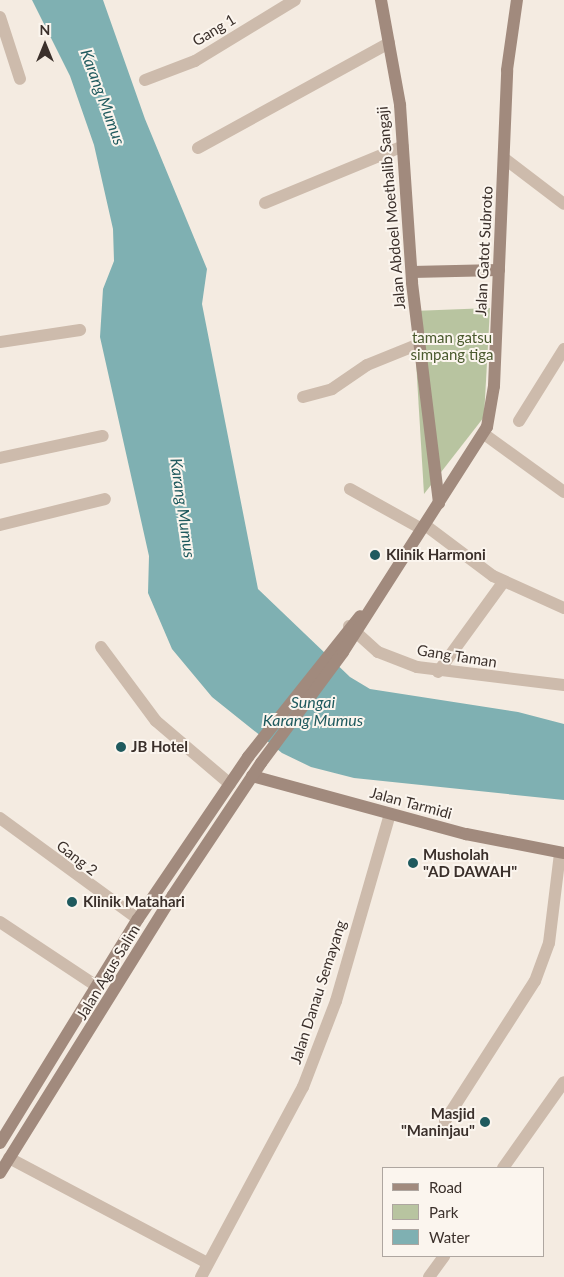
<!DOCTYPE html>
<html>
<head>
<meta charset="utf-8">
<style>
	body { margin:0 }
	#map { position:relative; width:564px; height:1277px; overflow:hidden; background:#f4ebe1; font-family:Lato,sans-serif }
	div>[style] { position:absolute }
	.green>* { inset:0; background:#b8c4a0 }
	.water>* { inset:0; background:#7fb0b2 }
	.street>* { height:12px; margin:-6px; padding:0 6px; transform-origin:6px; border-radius:6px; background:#cdbbac }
	.secondary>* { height:12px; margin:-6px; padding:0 6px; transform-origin:6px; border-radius:6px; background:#a18a7d }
	.dots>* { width:14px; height:14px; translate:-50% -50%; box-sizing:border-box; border:2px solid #fbf5ee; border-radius:50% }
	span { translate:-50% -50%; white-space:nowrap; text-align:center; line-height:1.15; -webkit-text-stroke:4px #fbf5ee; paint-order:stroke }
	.street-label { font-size:15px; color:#3b302b }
	.park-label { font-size:15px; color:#4a5a2e }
	.poi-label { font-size:15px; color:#3b302b; font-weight:700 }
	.left { translate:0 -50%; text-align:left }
	.right { translate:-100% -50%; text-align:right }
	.water-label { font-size:16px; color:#1f5a5e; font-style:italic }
	.legend { position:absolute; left:382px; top:1167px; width:162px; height:90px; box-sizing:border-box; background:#fbf5ee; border:1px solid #aea6a0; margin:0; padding:6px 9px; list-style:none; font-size:15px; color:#3b302b }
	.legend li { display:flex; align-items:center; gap:10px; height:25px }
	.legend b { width:25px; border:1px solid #aea6a0 }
	.north { position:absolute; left:20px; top:20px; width:50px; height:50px; -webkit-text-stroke:4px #fbf5ee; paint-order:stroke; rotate:0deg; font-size:14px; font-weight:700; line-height:20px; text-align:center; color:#3b302b }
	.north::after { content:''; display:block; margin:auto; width:18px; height:22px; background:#3b302b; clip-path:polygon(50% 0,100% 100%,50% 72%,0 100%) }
</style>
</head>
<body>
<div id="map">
	<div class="green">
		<div style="clip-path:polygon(490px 308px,484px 417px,424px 494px,413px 311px)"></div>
	</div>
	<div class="water">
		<div style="clip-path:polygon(32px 0,103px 0,145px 119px,207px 269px,202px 304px,258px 589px,350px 677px,370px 689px,518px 712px,564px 724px,564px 800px,354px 778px,311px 767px,282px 753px,212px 697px,172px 649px,148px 593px,149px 556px,100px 337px,103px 289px,114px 261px,113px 229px,94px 145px,70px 76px)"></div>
	</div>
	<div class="street">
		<div style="left:0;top:17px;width:65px;rotate:72.1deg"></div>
		<div style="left:145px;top:80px;width:53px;rotate:-20.8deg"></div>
		<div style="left:195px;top:61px;width:117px;rotate:-31.4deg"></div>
		<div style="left:198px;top:148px;width:218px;rotate:-28.8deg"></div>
		<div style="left:505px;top:159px;width:74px;rotate:37.3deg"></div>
		<div style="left:265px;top:203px;width:149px;rotate:-22.4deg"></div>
		<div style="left:0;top:342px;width:81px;rotate:-8.5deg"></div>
		<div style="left:303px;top:397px;width:30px;rotate:-15deg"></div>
		<div style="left:332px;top:389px;width:42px;rotate:-34.4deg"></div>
		<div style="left:367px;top:365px;width:56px;rotate:-22deg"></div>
		<div style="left:519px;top:421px;width:85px;rotate:-58deg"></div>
		<div style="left:484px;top:434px;width:99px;rotate:35.9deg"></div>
		<div style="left:0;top:458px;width:105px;rotate:-12.1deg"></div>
		<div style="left:350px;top:489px;width:82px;rotate:29.1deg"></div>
		<div style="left:0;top:525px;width:108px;rotate:-13.9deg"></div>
		<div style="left:425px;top:525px;width:85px;rotate:36.9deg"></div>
		<div style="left:493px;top:576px;width:78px;rotate:24.3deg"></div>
		<div style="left:349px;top:626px;width:39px;rotate:42deg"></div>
		<div style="left:378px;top:652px;width:42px;rotate:21deg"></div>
		<div style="left:417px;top:667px;width:148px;rotate:7deg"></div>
		<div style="left:101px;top:647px;width:92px;rotate:53.4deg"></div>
		<div style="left:156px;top:721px;width:97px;rotate:40.4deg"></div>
		<div style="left:438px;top:672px;width:112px;rotate:-54deg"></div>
		<div style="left:0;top:818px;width:171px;rotate:36.2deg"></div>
		<div style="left:0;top:922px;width:114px;rotate:33.6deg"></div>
		<div style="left:445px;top:1121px;width:166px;rotate:-57.3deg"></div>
		<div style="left:535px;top:981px;width:40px;rotate:-69.8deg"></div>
		<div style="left:549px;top:943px;width:91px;rotate:-83deg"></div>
		<div style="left:9px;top:1158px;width:224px;rotate:27.9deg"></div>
		<div style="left:503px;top:1168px;width:105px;rotate:-54.7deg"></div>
		<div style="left:201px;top:1277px;width:216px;rotate:-61.8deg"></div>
		<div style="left:303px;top:1087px;width:92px;rotate:-69deg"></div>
		<div style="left:336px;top:1001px;width:195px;rotate:-73.9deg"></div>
		<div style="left:429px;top:1277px;width:26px;rotate:-54deg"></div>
	</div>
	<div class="secondary">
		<div style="left:381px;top:0;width:107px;rotate:79.7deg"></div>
		<div style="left:400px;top:105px;width:178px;rotate:86.1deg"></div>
		<div style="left:412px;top:283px;width:222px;rotate:83deg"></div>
		<div style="left:412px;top:272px;width:87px;rotate:-1.3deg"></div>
		<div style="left:252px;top:776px;width:222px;rotate:15.2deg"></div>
		<div style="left:466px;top:834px;width:100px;rotate:11deg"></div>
		<div style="left:0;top:1143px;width:263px;rotate:-58.4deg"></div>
		<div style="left:138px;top:919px;width:196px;rotate:-55.8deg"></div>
		<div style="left:248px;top:757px;width:180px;rotate:-51.5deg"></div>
		<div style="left:0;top:1173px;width:327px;rotate:-58.1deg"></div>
		<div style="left:173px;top:895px;width:159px;rotate:-56.3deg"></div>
		<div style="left:261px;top:763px;width:138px;rotate:-53.5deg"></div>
		<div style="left:343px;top:652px;width:267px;rotate:-57.4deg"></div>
		<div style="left:487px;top:427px;width:42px;rotate:-80.3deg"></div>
		<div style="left:494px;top:386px;width:316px;rotate:-87.6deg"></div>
		<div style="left:507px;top:70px;width:71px;rotate:-81.9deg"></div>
	</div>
	<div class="dots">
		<div style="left:375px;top:555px;background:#1f5a5e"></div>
		<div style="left:121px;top:747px;background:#1f5a5e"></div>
		<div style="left:413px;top:863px;background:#1f5a5e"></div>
		<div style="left:72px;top:902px;background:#1f5a5e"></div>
		<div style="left:485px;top:1122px;background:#1f5a5e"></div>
	</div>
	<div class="street-label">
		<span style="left:214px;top:30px;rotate:-31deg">Gang 1</span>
		<span style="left:391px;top:208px;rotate:-95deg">Jalan Abdoel Moethalib Sangaji</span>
		<span style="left:484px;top:251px;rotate:-87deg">Jalan Gatot Subroto</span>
		<span style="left:457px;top:656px;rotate:9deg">Gang Taman</span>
		<span style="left:411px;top:803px;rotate:15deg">Jalan Tarmidi</span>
		<span style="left:77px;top:858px;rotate:38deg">Gang 2</span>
		<span style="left:108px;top:972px;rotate:-59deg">Jalan Agus Salim</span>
		<span style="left:318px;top:992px;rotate:-72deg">Jalan Danau Semayang</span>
	</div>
	<div class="park-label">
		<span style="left:452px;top:346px">taman gatsu<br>simpang tiga</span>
	</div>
	<div class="poi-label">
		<span class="left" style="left:386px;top:555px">Klinik Harmoni</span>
		<span class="left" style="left:131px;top:747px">JB Hotel</span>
		<span class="left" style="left:423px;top:863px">Musholah<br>"AD DAWAH"</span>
		<span class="left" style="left:83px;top:902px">Klinik Matahari</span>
		<span class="right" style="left:475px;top:1122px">Masjid<br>"Maninjau"</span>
	</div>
	<div class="water-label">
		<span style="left:103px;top:97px;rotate:70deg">Karang Mumus</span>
		<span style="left:183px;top:508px;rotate:82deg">Karang Mumus</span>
		<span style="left:313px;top:711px">Sungai<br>Karang Mumus</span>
	</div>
	<ul class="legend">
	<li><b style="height:6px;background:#a18a7d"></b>Road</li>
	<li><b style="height:14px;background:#b8c4a0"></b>Park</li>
	<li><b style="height:14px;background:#7fb0b2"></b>Water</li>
	</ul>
	<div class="north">N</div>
</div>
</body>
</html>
